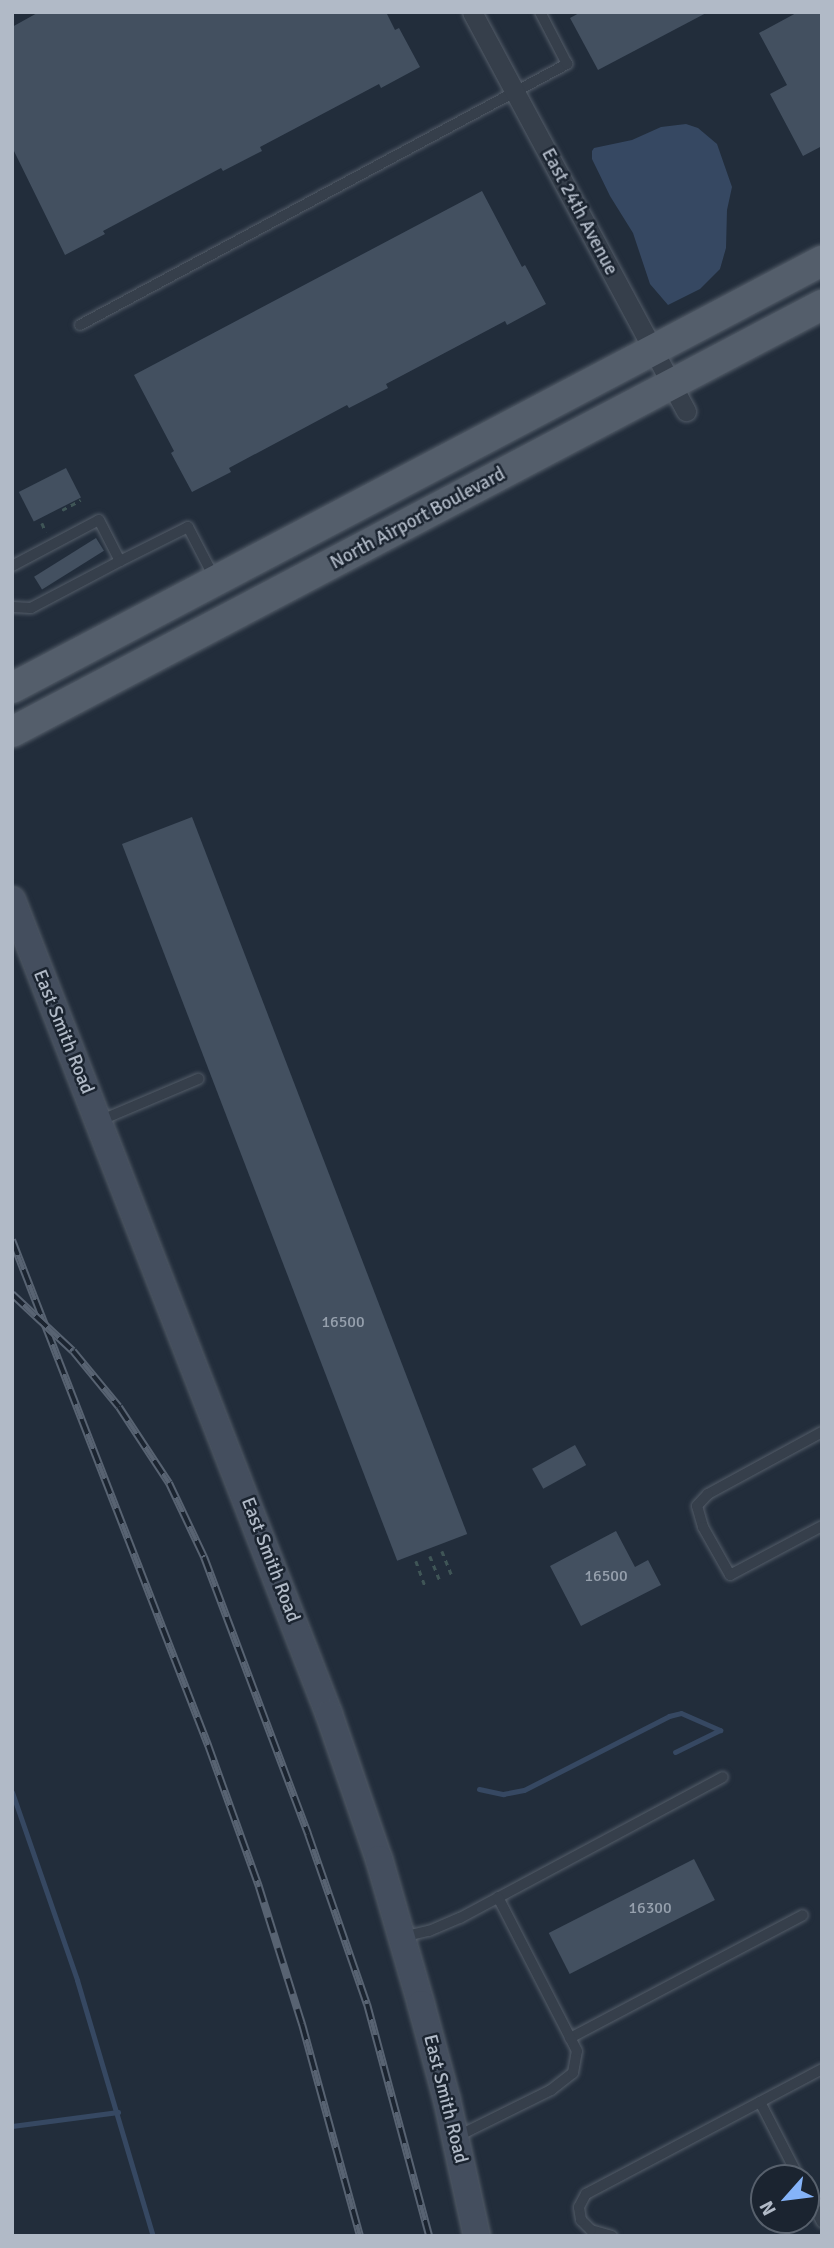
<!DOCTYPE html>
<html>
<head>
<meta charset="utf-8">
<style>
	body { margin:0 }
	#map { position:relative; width:834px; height:2248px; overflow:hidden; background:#222d3b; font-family:Signika,sans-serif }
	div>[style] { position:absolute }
	.water>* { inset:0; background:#364862 }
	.stream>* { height:5px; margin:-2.5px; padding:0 2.5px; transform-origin:2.5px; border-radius:2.5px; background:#364862 }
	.building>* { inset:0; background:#435060; transform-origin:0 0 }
	.path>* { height:2.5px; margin-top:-1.25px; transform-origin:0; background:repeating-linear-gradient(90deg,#3f5556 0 5px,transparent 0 10px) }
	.roads { filter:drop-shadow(0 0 2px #545d69) drop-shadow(0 0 2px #545d69) }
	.lane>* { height:10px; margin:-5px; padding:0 5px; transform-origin:5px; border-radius:5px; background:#363f4b }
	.street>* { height:19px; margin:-9.5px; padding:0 9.5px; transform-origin:9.5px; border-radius:9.5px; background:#363f4b }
	.secondary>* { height:26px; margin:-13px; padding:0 13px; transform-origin:13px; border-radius:13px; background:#444e5e }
	.primary>* { height:30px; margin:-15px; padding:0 15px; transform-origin:15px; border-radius:15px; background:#545e6b }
	.rail>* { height:8px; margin-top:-4px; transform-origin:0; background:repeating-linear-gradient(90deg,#1b2430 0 16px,#586372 0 32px); box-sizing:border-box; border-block:2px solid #586372 }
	span { translate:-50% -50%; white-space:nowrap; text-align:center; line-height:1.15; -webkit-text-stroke:5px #1b2430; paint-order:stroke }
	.number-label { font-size:16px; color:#96a0ad }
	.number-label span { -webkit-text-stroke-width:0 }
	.street-label { font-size:19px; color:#b1bac7 }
	.frame { position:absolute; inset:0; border:14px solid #b1bac7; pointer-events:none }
	.north { position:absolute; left:750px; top:2164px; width:70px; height:70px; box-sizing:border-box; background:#1b2430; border:2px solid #57606c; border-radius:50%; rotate:242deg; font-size:19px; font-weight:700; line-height:28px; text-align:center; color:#b1bac7 }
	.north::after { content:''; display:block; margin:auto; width:24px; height:32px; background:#85b3f8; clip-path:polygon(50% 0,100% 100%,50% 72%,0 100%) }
</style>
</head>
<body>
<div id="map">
	<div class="water">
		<div style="clip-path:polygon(686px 124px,698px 128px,717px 144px,732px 187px,727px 210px,726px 248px,720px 269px,700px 289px,668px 305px,650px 284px,633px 233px,610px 196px,592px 159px,592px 151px,594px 148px,632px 140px,661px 127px)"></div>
	</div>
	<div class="stream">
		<div style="left:479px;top:1789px;width:25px;rotate:12deg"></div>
		<div style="left:503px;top:1794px;width:21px;rotate:-11deg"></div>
		<div style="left:524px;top:1790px;width:163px;rotate:-27deg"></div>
		<div style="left:669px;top:1716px;width:12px;rotate:-14deg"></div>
		<div style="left:681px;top:1713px;width:43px;rotate:23.6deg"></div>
		<div style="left:720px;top:1730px;width:50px;rotate:153.9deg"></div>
		<div style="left:12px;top:1792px;width:199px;rotate:70.9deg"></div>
		<div style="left:77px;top:1980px;width:267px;rotate:73.5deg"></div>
		<div style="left:12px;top:2126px;width:107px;rotate:-7.5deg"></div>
	</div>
	<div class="building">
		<div style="clip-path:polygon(39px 12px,386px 12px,395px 30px,399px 28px,420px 67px,381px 88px,379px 84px,260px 147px,262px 151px,223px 171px,221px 168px,103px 231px,105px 234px,65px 255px,12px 147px,12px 27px)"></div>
		<div style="clip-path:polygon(581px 12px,708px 12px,598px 70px,570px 18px)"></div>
		<div style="clip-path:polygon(798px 12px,822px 12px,822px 146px,803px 156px,770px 94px,787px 85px,759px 33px)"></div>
		<div style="clip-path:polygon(482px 191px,522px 267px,525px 265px,546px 304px,507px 325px,505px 321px,386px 384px,388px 388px,349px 408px,347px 405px,229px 468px,231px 472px,192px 492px,171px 453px,174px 451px,134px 375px)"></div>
		<div style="left:66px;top:468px;width:33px;height:53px;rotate:63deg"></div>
		<div style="left:96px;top:538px;width:15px;height:73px;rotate:58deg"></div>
		<div style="left:192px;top:817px;width:768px;height:75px;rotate:69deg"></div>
		<div style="left:575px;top:1445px;width:23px;height:49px;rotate:61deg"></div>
		<div style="clip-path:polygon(616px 1531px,635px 1567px,648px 1560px,661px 1585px,581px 1626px,550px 1566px)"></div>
		<div style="left:694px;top:1859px;width:46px;height:163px;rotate:63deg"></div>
	</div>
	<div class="path">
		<div style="left:62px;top:510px;width:21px;rotate:-28deg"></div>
		<div style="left:42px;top:523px;width:10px;rotate:66deg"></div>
		<div style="left:442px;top:1551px;width:27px;rotate:68deg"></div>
		<div style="left:430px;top:1556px;width:27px;rotate:68deg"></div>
		<div style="left:416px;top:1561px;width:27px;rotate:70deg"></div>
	</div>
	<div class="roads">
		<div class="lane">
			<div style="left:80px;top:325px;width:553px;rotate:-28.19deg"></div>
			<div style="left:567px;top:64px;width:59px;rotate:-117.4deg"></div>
			<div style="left:12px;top:566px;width:98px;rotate:-27.9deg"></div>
			<div style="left:99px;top:520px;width:46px;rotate:62.9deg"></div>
			<div style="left:120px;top:561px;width:76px;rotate:-26.6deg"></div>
			<div style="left:188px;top:527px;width:59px;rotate:62.6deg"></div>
			<div style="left:12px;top:607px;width:19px;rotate:3deg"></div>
			<div style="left:31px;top:608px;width:101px;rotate:-27.8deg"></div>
			<div style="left:99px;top:1121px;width:108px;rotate:-23deg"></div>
			<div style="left:822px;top:1432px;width:130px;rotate:151.5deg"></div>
			<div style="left:708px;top:1494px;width:16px;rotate:133deg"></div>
			<div style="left:697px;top:1506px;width:22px;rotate:74deg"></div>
			<div style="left:703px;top:1527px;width:55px;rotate:60.6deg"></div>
			<div style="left:730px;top:1575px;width:104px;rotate:-28deg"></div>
			<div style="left:402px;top:1937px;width:28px;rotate:-13deg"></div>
			<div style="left:429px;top:1931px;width:34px;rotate:-23deg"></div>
			<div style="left:460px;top:1918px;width:298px;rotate:-28.2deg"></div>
			<div style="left:570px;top:2038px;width:263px;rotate:-27.8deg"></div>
			<div style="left:760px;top:2102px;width:85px;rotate:62.8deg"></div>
			<div style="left:456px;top:2137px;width:106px;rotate:-26.3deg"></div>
			<div style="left:551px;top:2090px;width:28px;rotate:-38deg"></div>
			<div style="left:573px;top:2073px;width:22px;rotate:-80deg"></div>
			<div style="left:577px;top:2051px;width:173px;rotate:-117.2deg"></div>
			<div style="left:806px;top:2191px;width:35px;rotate:63deg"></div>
			<div style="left:612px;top:2236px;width:22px;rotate:-164deg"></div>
			<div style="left:591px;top:2230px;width:14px;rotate:-135deg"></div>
			<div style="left:581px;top:2220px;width:13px;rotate:-99deg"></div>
			<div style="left:579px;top:2207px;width:15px;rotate:-62deg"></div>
			<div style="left:586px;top:2194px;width:267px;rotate:-27.9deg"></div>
		</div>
		<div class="street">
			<div style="left:472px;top:12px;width:453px;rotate:61.8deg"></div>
		</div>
		<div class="secondary">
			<div style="left:12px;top:900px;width:874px;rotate:68.72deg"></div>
			<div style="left:329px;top:1714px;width:153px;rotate:71deg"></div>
			<div style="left:379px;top:1859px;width:151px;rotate:73.8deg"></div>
			<div style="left:421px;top:2004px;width:99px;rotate:74.8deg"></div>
			<div style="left:447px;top:2100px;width:139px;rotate:77.6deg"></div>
		</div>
		<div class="primary">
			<div style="left:12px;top:688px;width:916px;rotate:-27.8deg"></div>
			<div style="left:12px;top:732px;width:916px;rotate:-27.8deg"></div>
		</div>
	</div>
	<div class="rail">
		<div style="left:12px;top:1240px;width:542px;rotate:68.79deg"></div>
		<div style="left:208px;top:1745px;width:151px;rotate:70.2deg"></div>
		<div style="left:259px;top:1887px;width:144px;rotate:72.6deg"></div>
		<div style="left:302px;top:2024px;width:220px;rotate:74.7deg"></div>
		<div style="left:12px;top:1294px;width:83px;rotate:43.1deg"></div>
		<div style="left:73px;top:1351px;width:72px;rotate:50.6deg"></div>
		<div style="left:119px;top:1407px;width:91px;rotate:56.7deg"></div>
		<div style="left:169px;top:1483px;width:82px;rotate:64.7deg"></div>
		<div style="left:204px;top:1557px;width:296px;rotate:69.4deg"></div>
		<div style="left:308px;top:1834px;width:180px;rotate:70.9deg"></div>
		<div style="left:367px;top:2004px;width:240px;rotate:75deg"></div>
	</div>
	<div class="number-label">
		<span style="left:343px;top:1322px">16500</span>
		<span style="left:606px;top:1576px">16500</span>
		<span style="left:650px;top:1908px">16300</span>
	</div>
	<div class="street-label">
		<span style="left:579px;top:212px;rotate:62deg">East 24th Avenue</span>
		<span style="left:418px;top:519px;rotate:-28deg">North Airport Boulevard</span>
		<span style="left:63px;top:1032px;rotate:68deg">East Smith Road</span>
		<span style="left:270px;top:1560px;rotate:69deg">East Smith Road</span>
		<span style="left:445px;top:2099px;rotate:76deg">East Smith Road</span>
	</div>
	<div class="frame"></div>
	<div class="north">N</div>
</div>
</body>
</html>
